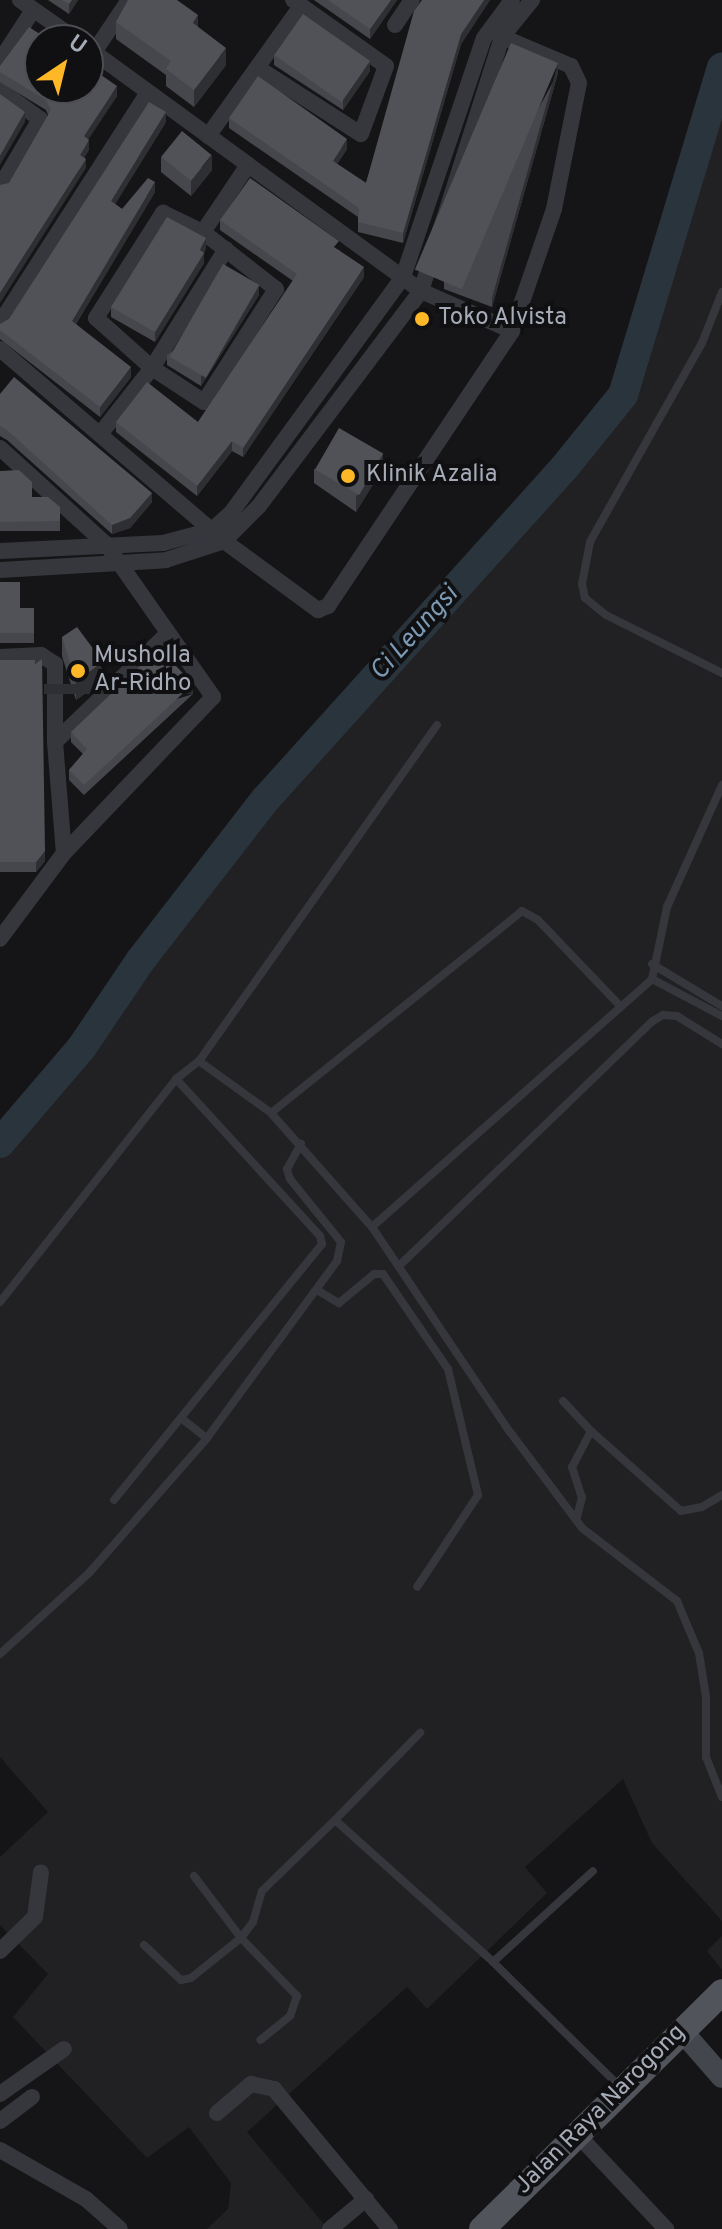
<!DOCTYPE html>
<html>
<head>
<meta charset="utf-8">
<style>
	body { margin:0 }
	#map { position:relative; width:722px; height:2229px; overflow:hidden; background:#151517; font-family:Overpass,sans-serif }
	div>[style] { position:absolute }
	.built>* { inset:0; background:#212124 }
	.river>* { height:30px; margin:-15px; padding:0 15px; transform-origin:15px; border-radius:15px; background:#2a343c }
	.lane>* { height:8px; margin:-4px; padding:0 4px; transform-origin:4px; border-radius:4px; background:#36373d }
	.street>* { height:16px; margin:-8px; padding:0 8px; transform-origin:8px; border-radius:8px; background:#36373d }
	.secondary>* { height:22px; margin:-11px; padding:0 11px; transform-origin:11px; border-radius:11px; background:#44464d }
	.primary>* { height:26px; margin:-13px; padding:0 13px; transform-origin:13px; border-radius:13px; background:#52545c }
	.wall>* { inset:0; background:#46474c }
	.shaded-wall>* { inset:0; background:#2e2f32; transform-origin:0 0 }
	.building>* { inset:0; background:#515258; transform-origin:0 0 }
	.dots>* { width:22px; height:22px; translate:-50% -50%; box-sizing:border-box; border:4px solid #101012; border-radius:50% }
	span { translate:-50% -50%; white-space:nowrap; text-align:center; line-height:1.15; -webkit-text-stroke:8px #101012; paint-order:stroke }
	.poi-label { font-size:24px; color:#a6abb8 }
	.left { translate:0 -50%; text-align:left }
	.street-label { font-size:24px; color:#a6abb8 }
	.water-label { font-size:26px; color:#7b9ab6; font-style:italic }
	.north { position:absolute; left:24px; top:24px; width:80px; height:80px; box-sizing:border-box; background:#101012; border:2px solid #4c4e54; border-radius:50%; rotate:35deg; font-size:22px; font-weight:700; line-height:32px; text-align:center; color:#a6abb8 }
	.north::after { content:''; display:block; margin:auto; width:28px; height:36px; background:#feb726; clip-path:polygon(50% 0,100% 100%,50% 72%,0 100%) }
</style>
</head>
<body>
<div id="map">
	<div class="built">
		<div style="clip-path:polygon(722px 68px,722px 1921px,652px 1843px,623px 1779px,525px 1867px,547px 1893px,427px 2009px,407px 1987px,247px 2132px,328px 2229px,207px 2229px,228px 2209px,231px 2183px,189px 2127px,147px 2158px,13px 2017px,48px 1974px,0 1925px,0 1857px,48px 1812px,0 1757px,0 1143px,82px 1047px,218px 862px,623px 395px)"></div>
		<div style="clip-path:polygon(722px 1936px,722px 1970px,707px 1951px)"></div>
	</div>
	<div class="river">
		<div style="left:0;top:1143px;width:126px;rotate:-49.5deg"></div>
		<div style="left:82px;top:1047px;width:104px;rotate:-56deg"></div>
		<div style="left:140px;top:961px;width:204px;rotate:-52.2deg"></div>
		<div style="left:265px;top:800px;width:447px;rotate:-48deg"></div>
		<div style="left:564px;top:468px;width:94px;rotate:-51.1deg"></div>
		<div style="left:623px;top:395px;width:342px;rotate:-73.2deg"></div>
	</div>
	<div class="lane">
		<div style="left:722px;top:292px;width:55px;rotate:111.4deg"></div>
		<div style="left:702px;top:343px;width:228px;rotate:119.4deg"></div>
		<div style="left:590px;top:542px;width:43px;rotate:100.8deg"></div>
		<div style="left:582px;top:584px;width:14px;rotate:78deg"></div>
		<div style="left:585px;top:598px;width:27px;rotate:39deg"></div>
		<div style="left:606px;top:615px;width:130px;rotate:26.6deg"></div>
		<div style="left:437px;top:725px;width:412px;rotate:125.3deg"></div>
		<div style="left:199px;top:1061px;width:89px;rotate:35.8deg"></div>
		<div style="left:271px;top:1113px;width:152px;rotate:48.5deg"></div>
		<div style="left:372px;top:1227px;width:247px;rotate:56.1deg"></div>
		<div style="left:510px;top:1432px;width:120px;rotate:53.1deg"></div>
		<div style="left:582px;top:1528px;width:120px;rotate:37.5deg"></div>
		<div style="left:677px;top:1601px;width:56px;rotate:67.1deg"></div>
		<div style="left:699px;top:1653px;width:45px;rotate:81deg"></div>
		<div style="left:706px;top:1697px;width:60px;rotate:90deg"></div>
		<div style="left:706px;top:1757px;width:43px;rotate:68.2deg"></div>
		<div style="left:652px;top:964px;width:82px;rotate:31deg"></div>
		<div style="left:652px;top:979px;width:79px;rotate:27.9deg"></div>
		<div style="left:271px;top:1113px;width:322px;rotate:-38.8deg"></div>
		<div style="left:522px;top:911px;width:18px;rotate:29deg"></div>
		<div style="left:538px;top:920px;width:120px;rotate:46.3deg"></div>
		<div style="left:372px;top:1227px;width:374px;rotate:-41.5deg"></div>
		<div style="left:652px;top:979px;width:74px;rotate:-78.2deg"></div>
		<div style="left:667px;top:907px;width:134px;rotate:-65.7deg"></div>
		<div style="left:400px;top:1265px;width:351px;rotate:-44deg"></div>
		<div style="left:653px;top:1021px;width:12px;rotate:-31deg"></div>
		<div style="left:663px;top:1015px;width:14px;rotate:4deg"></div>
		<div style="left:677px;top:1016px;width:53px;rotate:31.9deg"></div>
		<div style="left:317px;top:1290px;width:26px;rotate:31deg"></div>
		<div style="left:339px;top:1303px;width:45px;rotate:-39.6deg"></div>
		<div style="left:374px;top:1274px;width:9px"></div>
		<div style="left:383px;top:1274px;width:115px;rotate:55.6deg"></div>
		<div style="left:448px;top:1369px;width:130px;rotate:76.6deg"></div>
		<div style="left:478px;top:1495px;width:110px;rotate:123.5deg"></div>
		<div style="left:0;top:1302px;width:284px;rotate:-51.7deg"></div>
		<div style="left:176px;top:1079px;width:29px;rotate:-38deg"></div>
		<div style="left:563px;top:1401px;width:41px;rotate:47deg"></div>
		<div style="left:591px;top:1431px;width:41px;rotate:117.8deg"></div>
		<div style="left:572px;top:1467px;width:32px;rotate:72deg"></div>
		<div style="left:582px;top:1497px;width:21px;rotate:104deg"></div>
		<div style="left:181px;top:1418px;width:33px;rotate:38deg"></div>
		<div style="left:591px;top:1431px;width:120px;rotate:41.6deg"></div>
		<div style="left:681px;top:1511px;width:21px;rotate:-11deg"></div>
		<div style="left:702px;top:1507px;width:23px;rotate:-31deg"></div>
		<div style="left:114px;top:1500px;width:330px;rotate:-50.9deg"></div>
		<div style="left:322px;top:1244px;width:8px;rotate:-104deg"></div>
		<div style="left:320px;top:1236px;width:213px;rotate:-132.5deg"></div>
		<div style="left:0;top:1654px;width:120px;rotate:-42.3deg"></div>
		<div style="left:89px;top:1573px;width:179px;rotate:-48.8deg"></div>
		<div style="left:207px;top:1438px;width:220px;rotate:-53.7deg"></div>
		<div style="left:337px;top:1261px;width:19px;rotate:-78deg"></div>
		<div style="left:341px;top:1242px;width:81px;rotate:-129deg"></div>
		<div style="left:290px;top:1179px;width:10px;rotate:-107deg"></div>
		<div style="left:287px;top:1169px;width:29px;rotate:-61deg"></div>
		<div style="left:335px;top:1820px;width:122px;rotate:-45.7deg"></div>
		<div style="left:194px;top:1876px;width:78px;rotate:52.8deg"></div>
		<div style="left:241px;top:1938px;width:81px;rotate:46deg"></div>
		<div style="left:297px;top:1996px;width:21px;rotate:109deg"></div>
		<div style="left:290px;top:2016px;width:38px;rotate:141deg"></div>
		<div style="left:144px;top:1945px;width:51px;rotate:43.4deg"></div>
		<div style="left:181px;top:1980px;width:10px;rotate:-11deg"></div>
		<div style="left:191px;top:1978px;width:64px;rotate:-38.7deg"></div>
		<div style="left:241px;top:1938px;width:20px;rotate:-53deg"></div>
		<div style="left:253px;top:1922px;width:32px;rotate:-74deg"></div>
		<div style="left:262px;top:1891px;width:102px;rotate:-44.2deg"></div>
		<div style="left:335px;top:1820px;width:212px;rotate:41.9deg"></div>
		<div style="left:493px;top:1962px;width:178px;rotate:44.5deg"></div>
		<div style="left:493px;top:1962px;width:135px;rotate:-42.3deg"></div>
	</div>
	<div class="street">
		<div style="left:20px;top:0;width:70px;rotate:35.1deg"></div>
		<div style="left:395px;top:25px;width:30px;rotate:-56deg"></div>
		<div style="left:88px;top:48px;width:412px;rotate:36.1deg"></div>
		<div style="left:421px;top:291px;width:99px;rotate:23.7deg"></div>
		<div style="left:512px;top:331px;width:129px;rotate:-71deg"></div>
		<div style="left:554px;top:209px;width:128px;rotate:-78.8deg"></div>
		<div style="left:579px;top:83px;width:19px;rotate:-115deg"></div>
		<div style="left:571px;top:66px;width:75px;rotate:-157.2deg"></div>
		<div style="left:94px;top:52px;width:63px;rotate:-56.1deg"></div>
		<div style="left:0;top:61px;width:61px;rotate:-57.1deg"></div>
		<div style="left:258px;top:68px;width:122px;rotate:32.7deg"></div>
		<div style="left:361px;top:134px;width:72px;rotate:-69.8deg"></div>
		<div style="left:386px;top:66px;width:114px;rotate:-144.6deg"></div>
		<div style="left:0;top:90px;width:49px;rotate:35.9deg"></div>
		<div style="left:40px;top:119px;width:79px;rotate:120.5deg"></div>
		<div style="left:208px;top:136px;width:160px;rotate:-54.4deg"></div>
		<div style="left:163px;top:213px;width:44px;rotate:25.4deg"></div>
		<div style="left:203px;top:232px;width:93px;rotate:38deg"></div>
		<div style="left:276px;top:289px;width:134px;rotate:122.5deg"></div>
		<div style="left:204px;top:402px;width:62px;rotate:-146.8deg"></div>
		<div style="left:152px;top:368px;width:75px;rotate:-138.2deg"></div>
		<div style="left:96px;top:318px;width:125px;rotate:-57.5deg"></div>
		<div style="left:203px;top:232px;width:81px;rotate:-56.1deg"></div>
		<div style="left:0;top:323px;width:272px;rotate:-57.3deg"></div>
		<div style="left:0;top:349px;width:295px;rotate:40.6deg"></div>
		<div style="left:224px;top:541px;width:117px;rotate:36.3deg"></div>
		<div style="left:318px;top:610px;width:11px;rotate:-22deg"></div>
		<div style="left:328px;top:606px;width:331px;rotate:-56.2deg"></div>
		<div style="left:101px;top:433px;width:83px;rotate:-51.9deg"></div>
		<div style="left:152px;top:368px;width:140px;rotate:-58.1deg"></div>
		<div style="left:0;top:448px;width:143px;rotate:42.2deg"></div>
		<div style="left:106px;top:544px;width:187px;rotate:55deg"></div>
		<div style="left:213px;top:697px;width:216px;rotate:133.7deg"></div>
		<div style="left:64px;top:853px;width:107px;rotate:126.7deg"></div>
		<div style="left:0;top:551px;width:163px;rotate:-2.8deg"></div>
		<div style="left:163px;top:543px;width:51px;rotate:-14.9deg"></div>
		<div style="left:212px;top:530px;width:25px;rotate:-42deg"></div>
		<div style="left:231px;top:513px;width:292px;rotate:-53.9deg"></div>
		<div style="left:403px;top:277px;width:252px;rotate:-71.3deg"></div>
		<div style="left:484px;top:38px;width:47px;rotate:-53.6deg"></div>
		<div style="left:0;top:570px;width:166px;rotate:-3.4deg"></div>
		<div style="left:166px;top:560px;width:61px;rotate:-18.1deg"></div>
		<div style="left:224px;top:541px;width:49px;rotate:-45deg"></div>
		<div style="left:259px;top:506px;width:269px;rotate:-53deg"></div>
		<div style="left:421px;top:291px;width:267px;rotate:-72.3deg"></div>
		<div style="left:502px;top:37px;width:48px;rotate:-51deg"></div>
		<div style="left:0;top:657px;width:41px;rotate:-2.8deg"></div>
		<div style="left:41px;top:655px;width:17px;rotate:33deg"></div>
		<div style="left:55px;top:664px;width:78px;rotate:90deg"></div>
		<div style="left:55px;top:742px;width:111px;rotate:85.4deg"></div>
		<div style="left:55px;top:742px;width:154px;rotate:-43.9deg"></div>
		<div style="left:0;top:1951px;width:49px;rotate:-44.2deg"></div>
		<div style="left:35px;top:1917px;width:45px;rotate:-82.4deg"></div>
		<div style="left:0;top:2094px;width:78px;rotate:-35.1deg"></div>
		<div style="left:217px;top:2113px;width:45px;rotate:-40.5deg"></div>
		<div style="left:251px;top:2084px;width:24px;rotate:12deg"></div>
		<div style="left:274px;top:2089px;width:182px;rotate:50.4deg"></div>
		<div style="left:0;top:2121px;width:40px;rotate:-37deg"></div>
		<div style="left:576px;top:2133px;width:132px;rotate:46.8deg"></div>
		<div style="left:0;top:2150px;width:99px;rotate:29.7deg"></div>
		<div style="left:86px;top:2199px;width:45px;rotate:41.4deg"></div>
		<div style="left:330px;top:2229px;width:47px;rotate:-39.8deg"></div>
	</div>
	<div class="secondary">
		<div style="left:681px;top:2030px;width:62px;rotate:48.9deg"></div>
	</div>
	<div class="primary">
		<div style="left:482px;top:2229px;width:337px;rotate:-44.6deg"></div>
	</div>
	<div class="wall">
		<div style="clip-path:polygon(48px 0,78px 0,69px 14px)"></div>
		<div style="clip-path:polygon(314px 0,397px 0,370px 39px)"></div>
		<div style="clip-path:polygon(422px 0,490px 0,461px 44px,403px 243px,358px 232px,358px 217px,229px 128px,229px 118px,347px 149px,337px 164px,366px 183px)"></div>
		<div style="clip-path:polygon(116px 22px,198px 27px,226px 65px,194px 107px,166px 86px,166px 75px,116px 39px)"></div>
		<div style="clip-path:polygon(274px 55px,370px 71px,343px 110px,274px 65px)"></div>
		<div style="clip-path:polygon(0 66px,117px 96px,88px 139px,89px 150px,84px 157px,86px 168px,9px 183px,48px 115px,46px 110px,0 82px)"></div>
		<div style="clip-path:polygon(558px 73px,492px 307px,444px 289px,444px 280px)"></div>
		<div style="clip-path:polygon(166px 122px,115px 204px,122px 209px,155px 192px,76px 324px,131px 377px,100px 417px,0 339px,0 324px,9px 319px)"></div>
		<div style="clip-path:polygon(161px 157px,212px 170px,191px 196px,161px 172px)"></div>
		<div style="clip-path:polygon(220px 220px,339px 250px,364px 277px,243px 457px,232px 451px,197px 496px,116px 432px,116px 422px,198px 422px,293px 281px,220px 230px)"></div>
		<div style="clip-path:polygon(206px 248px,204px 253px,204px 263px,155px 342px,111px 317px,111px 307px)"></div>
		<div style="clip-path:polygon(259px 295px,201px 386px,167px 365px,167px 355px)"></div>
		<div style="clip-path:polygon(0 394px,152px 502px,130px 528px,112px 534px,7px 440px,0 436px)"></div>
		<div style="clip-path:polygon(383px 468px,356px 512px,314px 483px,314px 469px)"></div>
		<div style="clip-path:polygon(0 471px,32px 497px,60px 507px,60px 531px,0 531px)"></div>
		<div style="clip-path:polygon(0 582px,20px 608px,34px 608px,34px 643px,0 643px)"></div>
		<div style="clip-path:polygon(62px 637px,103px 681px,76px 700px,62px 656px)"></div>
		<div style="clip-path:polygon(0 660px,45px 861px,36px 872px,0 872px)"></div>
		<div style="clip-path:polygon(193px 694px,84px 795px,69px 780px,69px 770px,83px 754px,71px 742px,71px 732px)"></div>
	</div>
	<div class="shaded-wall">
		<div style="clip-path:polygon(72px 0,78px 0,69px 14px,69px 4px)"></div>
		<div style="clip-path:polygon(391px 0,397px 0,370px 39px,370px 29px)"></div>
		<div style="clip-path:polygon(484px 0,490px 0,461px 44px,403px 243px,403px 233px,461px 34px)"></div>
		<div style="clip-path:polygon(198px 15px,198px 33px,193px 23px)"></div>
		<div style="clip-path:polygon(226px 48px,226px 65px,194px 107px,194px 90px)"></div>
		<div style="clip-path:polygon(370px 61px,370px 71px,343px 110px,343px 100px)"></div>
		<div style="clip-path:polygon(558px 63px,558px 73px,492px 307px,492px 298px)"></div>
		<div style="clip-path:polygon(117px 86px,117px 96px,84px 146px,84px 136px)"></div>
		<div style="clip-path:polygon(25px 112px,25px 122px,0 165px,0 156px)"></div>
		<div style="clip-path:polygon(166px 112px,166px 122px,111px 211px,111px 201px)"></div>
		<div style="clip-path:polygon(347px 139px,347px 149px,333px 170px,333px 161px)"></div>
		<div style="clip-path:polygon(89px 140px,89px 150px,80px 165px,80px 155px)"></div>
		<div style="clip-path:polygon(212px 155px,212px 170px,191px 196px,191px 181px)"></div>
		<div style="clip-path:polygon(86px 159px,86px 168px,0 303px,0 293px)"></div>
		<div style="clip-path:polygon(155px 182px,155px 192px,72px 330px,72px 321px)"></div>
		<div style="clip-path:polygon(206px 238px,206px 248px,200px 260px,200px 250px)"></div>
		<div style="clip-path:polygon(204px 253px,204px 263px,155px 342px,155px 332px)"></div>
		<div style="clip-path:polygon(364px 267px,364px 277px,243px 457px,243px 448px)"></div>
		<div style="clip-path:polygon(259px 285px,259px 295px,201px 386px,201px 377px)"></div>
		<div style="clip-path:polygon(131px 367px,131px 377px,100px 417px,100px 407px)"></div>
		<div style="clip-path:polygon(232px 441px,232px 451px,197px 496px,197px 486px)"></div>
		<div style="clip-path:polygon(383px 453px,383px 468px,356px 512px,356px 497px)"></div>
		<div style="clip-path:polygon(152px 493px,152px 502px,130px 528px,112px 534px,112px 525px)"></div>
		<div style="clip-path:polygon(103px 662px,103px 681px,76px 700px,76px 681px)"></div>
		<div style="left:193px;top:684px;width:10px;height:149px;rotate:90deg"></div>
		<div style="clip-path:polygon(45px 851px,45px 861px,36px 872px,36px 862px)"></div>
	</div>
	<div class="building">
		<div style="clip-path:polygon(62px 0,72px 0,69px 4px)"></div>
		<div style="clip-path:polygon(128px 0,177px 0,198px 15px,193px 23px,226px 48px,194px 90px,166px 69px,171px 61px,116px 22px)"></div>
		<div style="clip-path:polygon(328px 0,391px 0,370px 29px)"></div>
		<div style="clip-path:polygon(422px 0,484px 0,461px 34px,403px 233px,358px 222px,359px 208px,229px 118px,258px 76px,347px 139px,333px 161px,366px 183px,414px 11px)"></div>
		<div style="left:303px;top:14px;width:82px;height:50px;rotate:35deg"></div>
		<div style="clip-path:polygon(29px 27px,49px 40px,40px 40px,40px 88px,88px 88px,88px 66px,117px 86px,84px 136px,89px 140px,80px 155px,86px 159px,0 293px,0 185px,9px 183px,51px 110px,46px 100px,0 72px,0 66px)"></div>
		<div style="left:511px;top:43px;width:51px;height:246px;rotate:23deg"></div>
		<div style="clip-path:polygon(0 94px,25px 112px,0 156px)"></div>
		<div style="clip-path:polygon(149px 102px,166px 112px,111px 201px,122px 209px,148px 178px,155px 182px,72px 321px,131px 367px,100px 407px,0 330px,0 324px,9px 319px)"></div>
		<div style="left:182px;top:131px;width:38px;height:33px;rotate:39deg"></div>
		<div style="clip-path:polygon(250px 178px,339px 241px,334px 247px,364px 267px,243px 448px,232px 441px,197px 486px,116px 422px,147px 382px,198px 422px,297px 274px,220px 220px)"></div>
		<div style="clip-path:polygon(167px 217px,206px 238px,200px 250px,204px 253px,155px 332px,111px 307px)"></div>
		<div style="left:223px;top:264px;width:42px;height:107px;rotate:30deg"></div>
		<div style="clip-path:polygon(14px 377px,152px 493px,130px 518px,112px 525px,7px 430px,0 426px,0 394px)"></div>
		<div style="left:339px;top:428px;width:51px;height:48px;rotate:30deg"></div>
		<div style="clip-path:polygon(19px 470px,32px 482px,32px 497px,48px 497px,60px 507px,60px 521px,0 522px,0 471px)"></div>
		<div style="clip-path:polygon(0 582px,20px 582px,20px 608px,34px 608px,34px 633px,0 633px)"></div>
		<div style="clip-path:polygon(77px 627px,103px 662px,76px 681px,62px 637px)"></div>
		<div style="clip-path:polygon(159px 648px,193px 684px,84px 785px,69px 770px,87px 749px,71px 732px)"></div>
		<div style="clip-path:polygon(42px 659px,45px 851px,36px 862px,0 862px,0 660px,35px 660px,35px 664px)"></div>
	</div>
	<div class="dots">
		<div style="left:422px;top:319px;background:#feb726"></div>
		<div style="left:348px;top:476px;background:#feb726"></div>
		<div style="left:78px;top:671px;background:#feb726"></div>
	</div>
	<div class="poi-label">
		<span class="left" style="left:438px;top:319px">Toko Alvista</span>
		<span class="left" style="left:366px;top:476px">Klinik Azalia</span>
		<span class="left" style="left:94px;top:671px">Musholla<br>Ar-Ridho</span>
	</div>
	<div class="street-label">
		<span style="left:601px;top:2110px;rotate:-45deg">Jalan Raya Narogong</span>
	</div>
	<div class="water-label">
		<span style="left:415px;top:634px;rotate:-48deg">Ci Leungsi</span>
	</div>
	<div class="north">U</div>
</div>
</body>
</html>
